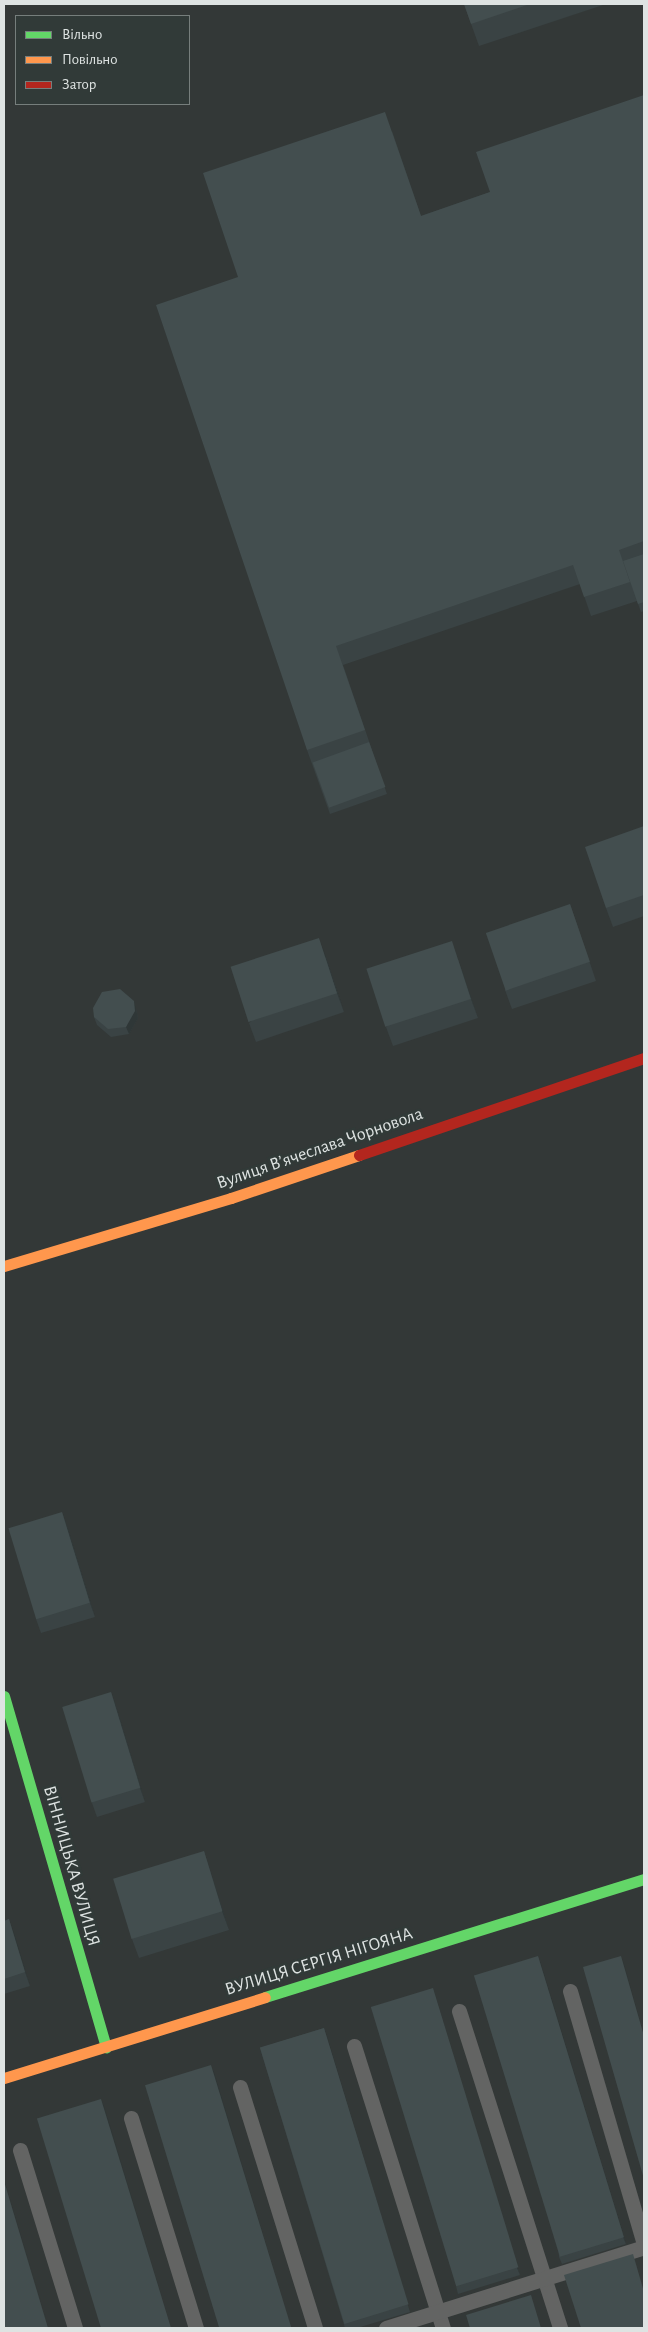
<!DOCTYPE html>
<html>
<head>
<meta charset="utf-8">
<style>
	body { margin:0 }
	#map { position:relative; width:648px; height:2332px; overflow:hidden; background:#333837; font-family:"Alegreya Sans",sans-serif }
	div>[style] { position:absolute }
	.lane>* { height:15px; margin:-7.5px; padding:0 7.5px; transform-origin:7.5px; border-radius:7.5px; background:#636463 }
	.fast>* { height:11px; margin:-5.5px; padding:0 5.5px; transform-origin:5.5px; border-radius:5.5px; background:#63d668 }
	.slow>* { height:11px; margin:-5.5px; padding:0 5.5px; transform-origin:5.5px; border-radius:5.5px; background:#ff974d }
	.jam>* { height:11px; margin:-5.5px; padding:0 5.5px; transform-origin:5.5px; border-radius:5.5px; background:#b3261e }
	.wall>* { inset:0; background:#3a4344 }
	.shaded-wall>* { inset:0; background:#2f3737 }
	.building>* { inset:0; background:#434e4f; transform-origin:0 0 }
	span { translate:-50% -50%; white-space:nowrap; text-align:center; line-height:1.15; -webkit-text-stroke:5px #313a38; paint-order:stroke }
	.street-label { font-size:18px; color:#dee3e2 }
	.frame { position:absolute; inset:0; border:5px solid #dee3e2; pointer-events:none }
	.legend { position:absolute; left:15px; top:15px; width:175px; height:90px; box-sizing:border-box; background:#313a38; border:1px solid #767e7c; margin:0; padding:6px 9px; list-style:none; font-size:15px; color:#dee3e2 }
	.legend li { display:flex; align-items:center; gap:10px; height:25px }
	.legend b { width:25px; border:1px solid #767e7c }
</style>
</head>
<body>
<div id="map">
	<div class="lane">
		<div style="left:570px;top:1991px;width:264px;rotate:73.7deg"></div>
		<div style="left:459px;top:2011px;width:333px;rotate:72.3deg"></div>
		<div style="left:354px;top:2046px;width:296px;rotate:72.5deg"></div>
		<div style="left:240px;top:2087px;width:252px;rotate:72.7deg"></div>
		<div style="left:131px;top:2118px;width:220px;rotate:72.8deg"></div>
		<div style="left:20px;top:2150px;width:186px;rotate:72.8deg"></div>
		<div style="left:386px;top:2328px;width:270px;rotate:-17.4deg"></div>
	</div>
	<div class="fast">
		<div style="left:4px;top:1696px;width:366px;rotate:73.8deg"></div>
		<div style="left:265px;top:1997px;width:397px;rotate:-17.3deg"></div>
	</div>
	<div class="slow">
		<div style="left:4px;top:1266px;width:237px;rotate:-16.7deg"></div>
		<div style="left:231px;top:1198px;width:135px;rotate:-18.6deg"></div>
		<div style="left:4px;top:2078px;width:273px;rotate:-17.2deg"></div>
	</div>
	<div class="jam">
		<div style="left:359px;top:1155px;width:301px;rotate:-18.8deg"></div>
	</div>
	<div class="wall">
		<div style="clip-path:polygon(464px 4px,606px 4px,479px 46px)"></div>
		<div style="clip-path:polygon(644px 95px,644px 611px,641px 612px,637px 601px,591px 616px,580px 584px,343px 665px,387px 794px,330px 814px,307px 750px,238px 277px,392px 131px,421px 216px,490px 192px)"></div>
		<div style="clip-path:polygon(644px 826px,644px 916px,613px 927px,606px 908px)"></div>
		<div style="clip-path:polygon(570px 904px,596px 981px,512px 1009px,505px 990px)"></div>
		<div style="clip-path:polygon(326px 957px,344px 1012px,256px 1042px,249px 1023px)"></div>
		<div style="clip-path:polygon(458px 959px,478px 1018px,393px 1046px,386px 1027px)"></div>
		<div style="clip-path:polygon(136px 1009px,138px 1018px,129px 1034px,111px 1037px,97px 1025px,94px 1017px)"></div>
		<div style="clip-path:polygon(62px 1512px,67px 1526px,95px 1617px,41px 1633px,36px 1619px)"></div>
		<div style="clip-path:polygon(111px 1692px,116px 1706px,145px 1802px,97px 1817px,92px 1803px)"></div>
		<div style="clip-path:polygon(204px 1851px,210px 1870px,229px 1930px,139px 1958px,132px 1939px)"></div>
		<div style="clip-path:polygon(9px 1919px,30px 1986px,4px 1994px,4px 1921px)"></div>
		<div style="clip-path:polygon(538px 1956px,626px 2244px,562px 2264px,559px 2257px)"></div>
		<div style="clip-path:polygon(435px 1996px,520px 2275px,458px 2294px,456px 2286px)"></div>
		<div style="clip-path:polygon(324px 2028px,410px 2312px,357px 2328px,345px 2328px,260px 2048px)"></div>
	</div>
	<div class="shaded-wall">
		<div style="clip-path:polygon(319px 938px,326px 957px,344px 1012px,337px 993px)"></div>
		<div style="clip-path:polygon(452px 941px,458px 959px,478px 1018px,471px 999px)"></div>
		<div style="clip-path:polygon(134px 1001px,136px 1009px,138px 1018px,129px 1034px,126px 1027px)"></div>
		<div style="clip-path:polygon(62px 1512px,67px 1526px,95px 1617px,90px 1603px)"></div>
		<div style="clip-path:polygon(111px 1692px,116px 1706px,145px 1802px,140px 1788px)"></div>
		<div style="clip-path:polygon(204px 1851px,210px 1870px,229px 1930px,222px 1911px)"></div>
		<div style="clip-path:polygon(9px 1919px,14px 1933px,30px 1986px,25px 1972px)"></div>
		<div style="clip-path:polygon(538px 1956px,541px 1964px,626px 2244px,623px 2237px)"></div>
		<div style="clip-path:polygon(621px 1956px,624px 1964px,644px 2036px)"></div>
		<div style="clip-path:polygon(433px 1988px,435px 1996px,520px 2275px,517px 2268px)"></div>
		<div style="clip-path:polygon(324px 2028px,327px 2036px,410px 2312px,408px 2305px)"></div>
		<div style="clip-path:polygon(211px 2065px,214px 2072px,291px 2328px)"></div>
		<div style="clip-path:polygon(101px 2099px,104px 2106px,171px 2328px)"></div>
		<div style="clip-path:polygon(4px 2180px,49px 2328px,4px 2181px)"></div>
	</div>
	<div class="building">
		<div style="clip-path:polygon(464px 4px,530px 4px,471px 24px)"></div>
		<div style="clip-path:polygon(644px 95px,644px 541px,619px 550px,630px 582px,584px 597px,573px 565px,336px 646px,365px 730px,307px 750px,156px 305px,238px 277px,203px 173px,385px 112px,421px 216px,490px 192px,476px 152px)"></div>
		<div style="clip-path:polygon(644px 554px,644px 602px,638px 604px,623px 561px)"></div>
		<div style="left:369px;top:742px;width:48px;height:60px;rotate:70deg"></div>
		<div style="clip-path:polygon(644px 826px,644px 895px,606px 908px,585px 847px)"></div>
		<div style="left:570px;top:904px;width:61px;height:89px;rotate:71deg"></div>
		<div style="left:319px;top:938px;width:58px;height:93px;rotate:72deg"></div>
		<div style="left:452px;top:941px;width:61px;height:90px;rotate:72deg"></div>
		<div style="clip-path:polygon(120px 989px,134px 1001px,135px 1011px,126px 1027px,108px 1029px,94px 1017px,93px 1008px,102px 992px)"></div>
		<div style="left:62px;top:1512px;width:95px;height:56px;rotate:73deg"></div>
		<div style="left:111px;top:1692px;width:100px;height:51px;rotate:73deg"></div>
		<div style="left:204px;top:1851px;width:63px;height:95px;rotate:73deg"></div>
		<div style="clip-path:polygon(9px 1919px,25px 1972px,4px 1979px,4px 1921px)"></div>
		<div style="left:538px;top:1956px;width:294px;height:67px;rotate:73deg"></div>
		<div style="clip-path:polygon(621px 1956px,644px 2036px,644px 2179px,583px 1967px)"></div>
		<div style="left:433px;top:1988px;width:292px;height:65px;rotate:73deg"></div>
		<div style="left:324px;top:2028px;width:289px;height:67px;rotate:73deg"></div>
		<div style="left:211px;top:2065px;width:275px;height:69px;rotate:73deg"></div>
		<div style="left:101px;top:2099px;width:239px;height:67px;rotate:73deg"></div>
		<div style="clip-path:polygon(4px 2181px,48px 2328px,4px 2328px)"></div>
		<div style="clip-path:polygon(633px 2254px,644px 2292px,644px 2328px,581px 2328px,564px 2275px)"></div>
		<div style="clip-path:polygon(531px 2295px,541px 2328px,470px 2328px,466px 2315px)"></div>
	</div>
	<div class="street-label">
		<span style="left:320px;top:1149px;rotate:-19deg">Вулиця Вʼячеслава Чорновола</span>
		<span style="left:71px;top:1866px;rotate:74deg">ВІННИЦЬКА ВУЛИЦЯ</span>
		<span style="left:319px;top:1962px;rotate:-17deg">ВУЛИЦЯ СЕРГІЯ НІГОЯНА</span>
	</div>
	<div class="frame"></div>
	<ul class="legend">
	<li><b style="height:6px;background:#63d668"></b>Вільно</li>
	<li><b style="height:6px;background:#ff974d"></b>Повільно</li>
	<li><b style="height:6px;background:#b3261e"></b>Затор</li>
	</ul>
</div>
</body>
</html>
